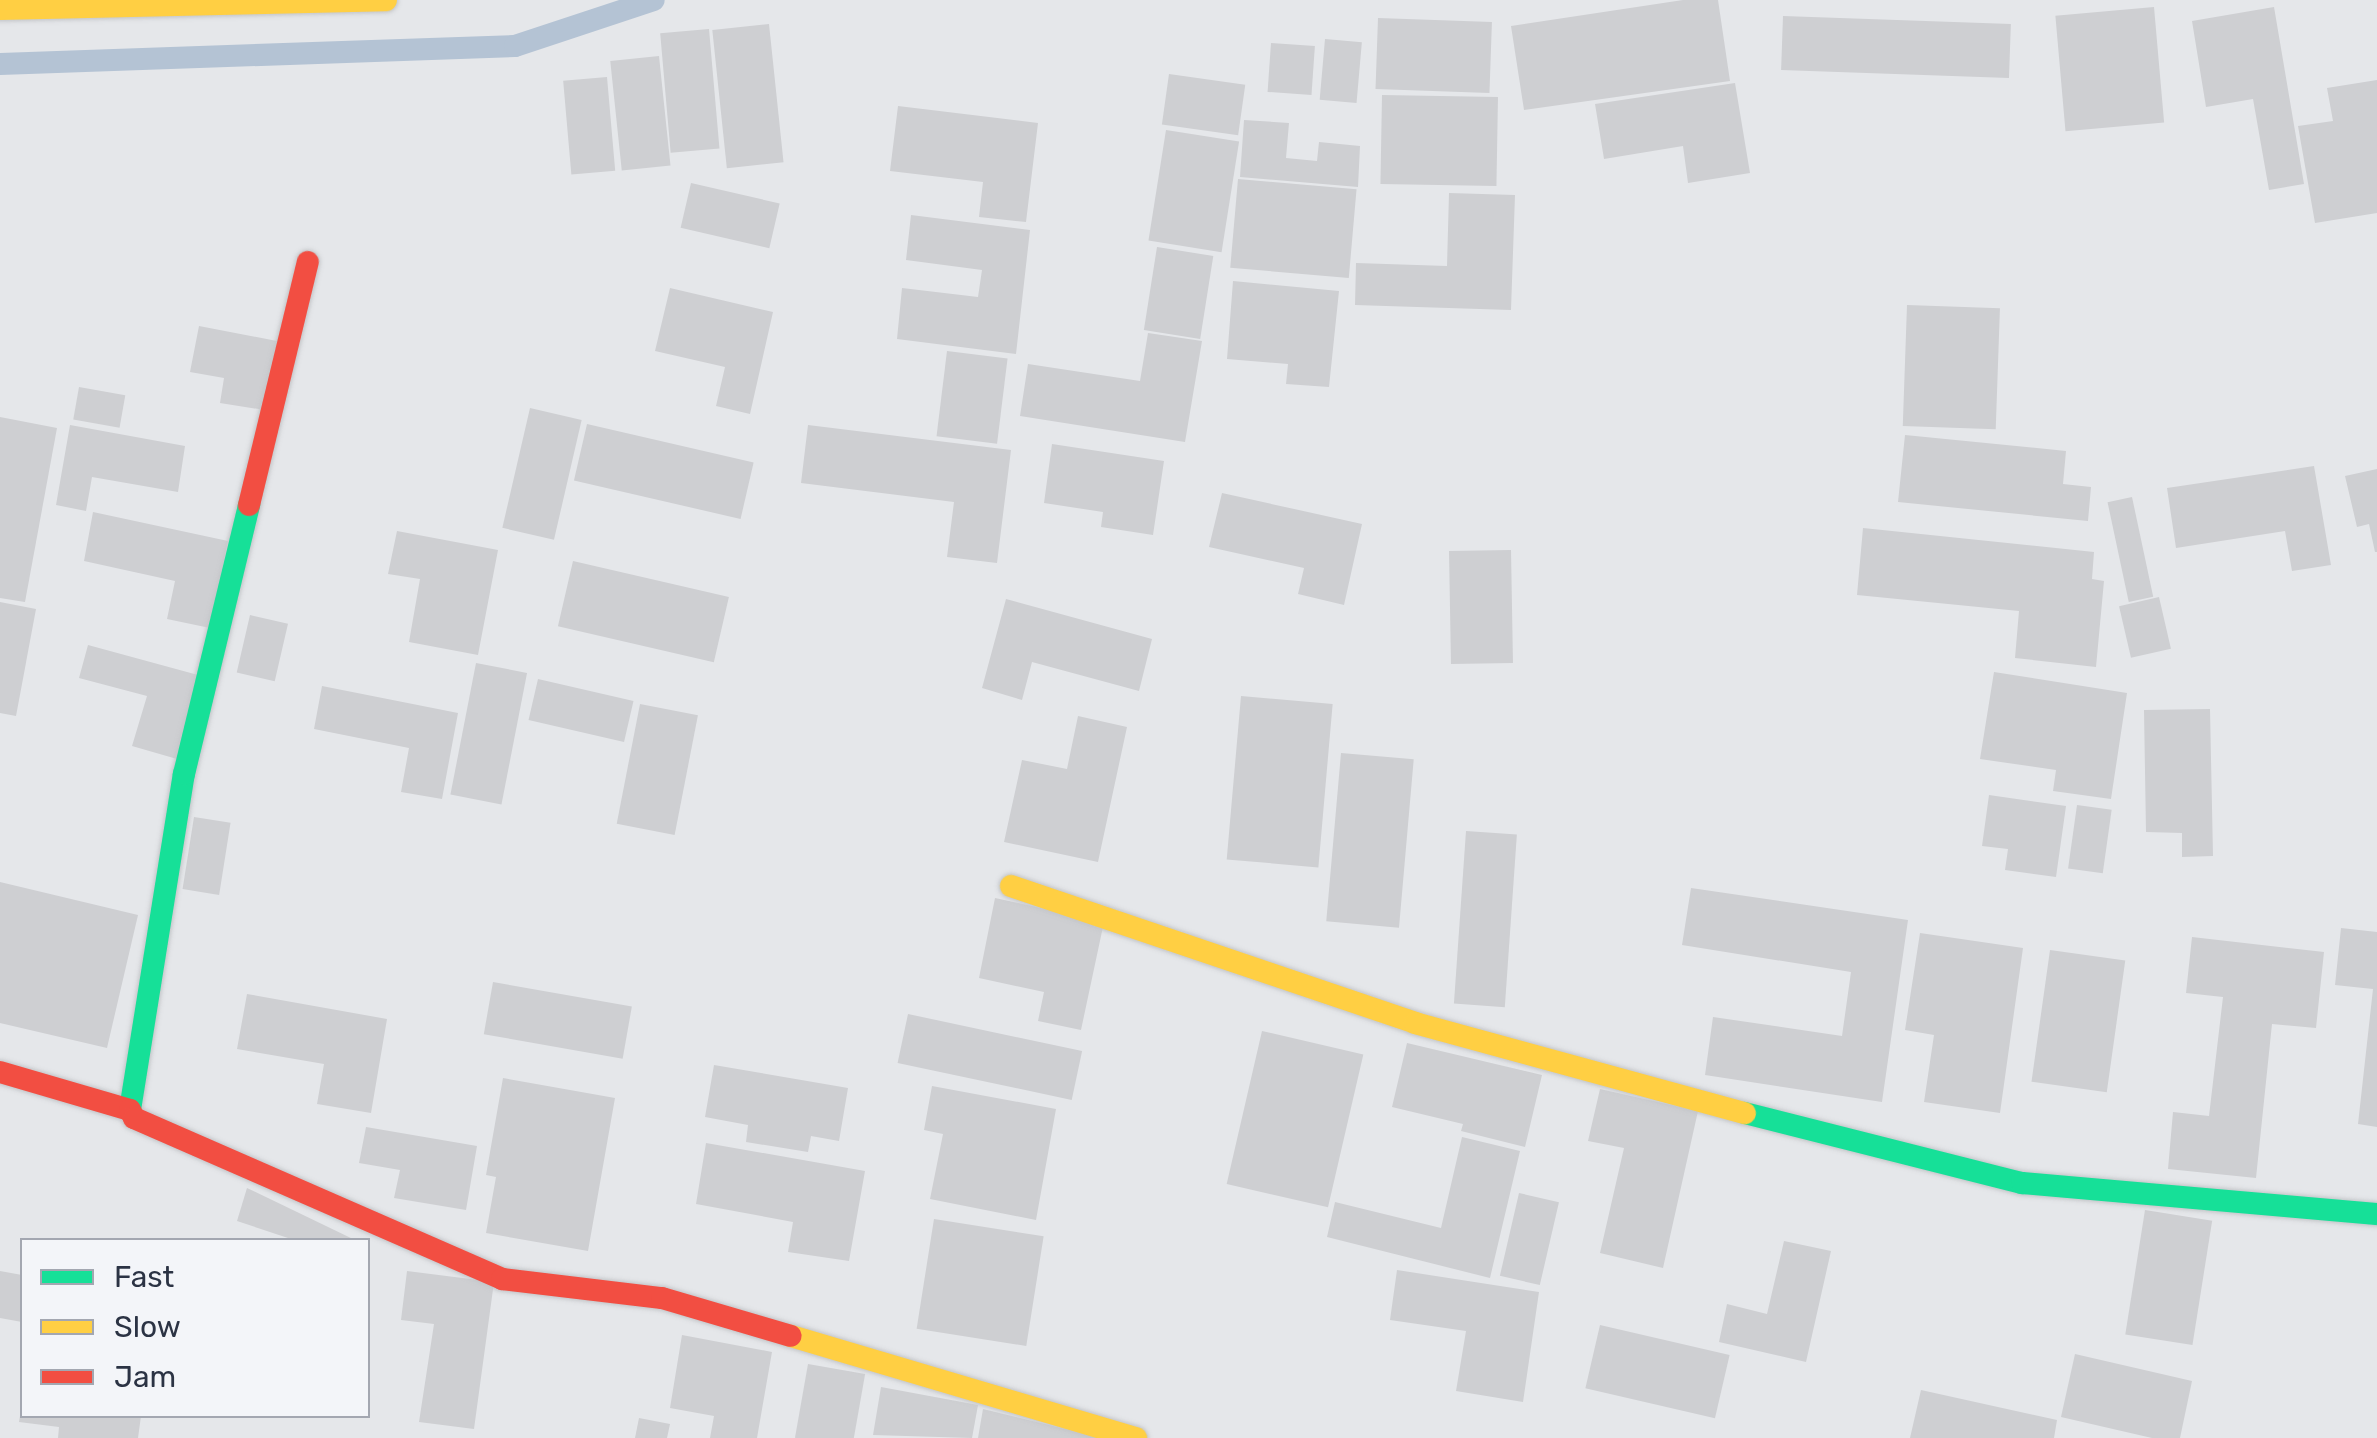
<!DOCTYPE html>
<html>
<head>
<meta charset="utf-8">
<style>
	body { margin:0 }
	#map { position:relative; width:2377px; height:1438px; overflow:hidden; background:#e5e7ea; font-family:Rubik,sans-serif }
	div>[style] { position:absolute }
	.stream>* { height:22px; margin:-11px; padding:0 11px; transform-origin:11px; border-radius:11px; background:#b4c3d4 }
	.building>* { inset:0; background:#cecfd2; transform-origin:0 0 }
	.roads { filter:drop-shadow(0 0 2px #c3c5c8) drop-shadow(0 0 2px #c3c5c8) }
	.fast>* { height:22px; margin:-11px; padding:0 11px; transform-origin:11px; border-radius:11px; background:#16e098 }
	.slow>* { height:22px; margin:-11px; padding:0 11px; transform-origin:11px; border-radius:11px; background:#ffcf43 }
	.jam>* { height:22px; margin:-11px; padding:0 11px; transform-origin:11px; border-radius:11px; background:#f24e42 }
	span { translate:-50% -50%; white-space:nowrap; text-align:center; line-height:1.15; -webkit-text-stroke:9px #f3f5f9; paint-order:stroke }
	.legend { position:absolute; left:20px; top:1238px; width:350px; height:180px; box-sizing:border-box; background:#f3f5f9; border:2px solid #a3a7b1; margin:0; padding:12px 18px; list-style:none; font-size:30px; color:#2b3344 }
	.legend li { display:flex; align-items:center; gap:20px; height:50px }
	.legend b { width:50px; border:2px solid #a3a7b1 }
</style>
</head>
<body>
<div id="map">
	<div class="stream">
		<div style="left:0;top:64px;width:515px;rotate:-2deg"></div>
		<div style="left:515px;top:46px;width:146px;rotate:-18.3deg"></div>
	</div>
	<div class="building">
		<div style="clip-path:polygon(1683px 0,1718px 0,1730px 81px,1524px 110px,1511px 26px)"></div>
		<div style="left:2154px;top:7px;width:116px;height:99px;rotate:85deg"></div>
		<div style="clip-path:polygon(2274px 7px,2304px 184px,2269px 190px,2253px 99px,2206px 107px,2192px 21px)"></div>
		<div style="left:1783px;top:16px;width:228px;height:54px;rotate:2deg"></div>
		<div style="left:1378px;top:18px;width:114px;height:71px;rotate:2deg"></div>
		<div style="left:769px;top:24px;width:139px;height:57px;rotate:84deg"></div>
		<div style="left:709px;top:29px;width:120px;height:49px;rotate:85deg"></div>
		<div style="left:1325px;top:39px;width:37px;height:61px;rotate:5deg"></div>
		<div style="left:1271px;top:43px;width:44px;height:49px;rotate:4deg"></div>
		<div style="left:659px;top:56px;width:110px;height:49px;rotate:84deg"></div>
		<div style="left:1169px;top:74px;width:77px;height:51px;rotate:8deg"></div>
		<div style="left:607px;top:77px;width:94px;height:44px;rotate:85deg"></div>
		<div style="clip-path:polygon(2377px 80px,2377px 213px,2315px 223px,2298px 126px,2333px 121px,2327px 88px)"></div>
		<div style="clip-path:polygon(1735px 83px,1750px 173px,1688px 183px,1683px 146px,1604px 159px,1595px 104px)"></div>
		<div style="left:1382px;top:95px;width:116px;height:89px;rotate:1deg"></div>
		<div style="clip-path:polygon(898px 106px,1038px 123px,1026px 222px,979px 217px,983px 182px,890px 171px)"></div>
		<div style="clip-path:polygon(1244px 120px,1289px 123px,1286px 158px,1317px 161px,1319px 142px,1360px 146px,1358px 187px,1240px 177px)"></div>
		<div style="left:1166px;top:130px;width:74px;height:112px;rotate:9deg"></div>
		<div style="left:1238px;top:179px;width:119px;height:89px;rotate:5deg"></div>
		<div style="left:691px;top:183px;width:91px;height:46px;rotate:13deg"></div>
		<div style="clip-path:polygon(1449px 193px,1515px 195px,1511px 310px,1355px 305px,1356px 263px,1447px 266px)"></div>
		<div style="clip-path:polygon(911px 215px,1030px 230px,1016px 354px,897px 339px,902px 288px,978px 297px,982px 270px,906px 260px)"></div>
		<div style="left:1157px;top:247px;width:57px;height:84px;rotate:9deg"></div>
		<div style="clip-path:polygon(1233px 281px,1339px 291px,1329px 387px,1286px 384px,1288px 364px,1227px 359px)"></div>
		<div style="clip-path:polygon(670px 288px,773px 312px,750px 414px,716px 406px,725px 367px,655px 351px)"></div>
		<div style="left:1907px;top:305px;width:93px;height:121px;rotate:2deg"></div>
		<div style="clip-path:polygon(199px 326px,282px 342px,271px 411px,220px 403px,224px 378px,190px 372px)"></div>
		<div style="clip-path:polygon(1148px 333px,1202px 341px,1185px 442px,1020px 416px,1028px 364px,1140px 381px)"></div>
		<div style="left:947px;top:351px;width:61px;height:86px;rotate:7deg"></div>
		<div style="left:79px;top:387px;width:47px;height:33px;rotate:10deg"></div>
		<div style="left:530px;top:408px;width:53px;height:123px;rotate:13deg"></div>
		<div style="clip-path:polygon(0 417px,57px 428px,25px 602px,0 598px)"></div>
		<div style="left:587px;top:424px;width:171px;height:58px;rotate:13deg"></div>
		<div style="clip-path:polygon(70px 425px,185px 446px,178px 492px,92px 477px,86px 511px,56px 505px)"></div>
		<div style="clip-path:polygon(808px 425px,1011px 450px,997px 563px,947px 557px,954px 502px,801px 483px)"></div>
		<div style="clip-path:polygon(1905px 435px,2066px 451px,2063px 484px,2091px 487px,2088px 521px,1898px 502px)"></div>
		<div style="clip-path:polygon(1052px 444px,1164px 461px,1153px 535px,1101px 527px,1103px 512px,1044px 503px)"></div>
		<div style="clip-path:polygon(2314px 466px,2331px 565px,2292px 571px,2285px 531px,2176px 548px,2167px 488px)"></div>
		<div style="clip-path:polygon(2377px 469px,2377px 552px,2375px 552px,2369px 524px,2357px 527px,2345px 476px)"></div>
		<div style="clip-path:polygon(1222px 493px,1362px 524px,1344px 605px,1298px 594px,1304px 568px,1209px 547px)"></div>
		<div style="left:2132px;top:497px;width:102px;height:25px;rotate:78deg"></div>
		<div style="clip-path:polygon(93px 512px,228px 541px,210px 628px,167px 619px,175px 581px,84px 561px)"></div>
		<div style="clip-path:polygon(1863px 528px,2094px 552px,2092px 579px,2104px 581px,2096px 667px,2015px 658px,2019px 611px,1857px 595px)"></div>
		<div style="clip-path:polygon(397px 531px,498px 550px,478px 655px,409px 642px,420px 579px,388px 574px)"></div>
		<div style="left:1511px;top:550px;width:113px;height:62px;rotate:89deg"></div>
		<div style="left:573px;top:561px;width:160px;height:67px;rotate:13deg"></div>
		<div style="left:2159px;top:597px;width:53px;height:41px;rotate:77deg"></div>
		<div style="clip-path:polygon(1006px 599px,1152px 639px,1139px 691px,1032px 662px,1022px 700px,982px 688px)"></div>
		<div style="clip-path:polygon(0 602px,36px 609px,16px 716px,0 713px)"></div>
		<div style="left:250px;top:615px;width:39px;height:59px;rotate:13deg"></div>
		<div style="clip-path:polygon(88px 645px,198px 675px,177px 759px,132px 746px,147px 696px,79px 678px)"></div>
		<div style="left:476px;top:663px;width:52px;height:134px;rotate:11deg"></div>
		<div style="clip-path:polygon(1994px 672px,2127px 693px,2111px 799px,2053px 791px,2056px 770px,1980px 759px)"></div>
		<div style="left:538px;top:679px;width:98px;height:42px;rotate:13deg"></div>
		<div style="clip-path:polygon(322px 686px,458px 713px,442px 799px,401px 792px,409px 748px,314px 729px)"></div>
		<div style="left:1241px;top:696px;width:92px;height:164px;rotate:5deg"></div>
		<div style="left:640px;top:704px;width:59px;height:122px;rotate:11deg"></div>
		<div style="clip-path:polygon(2210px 709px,2213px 856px,2182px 857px,2182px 833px,2146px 832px,2144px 710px)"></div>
		<div style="clip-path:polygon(1078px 716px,1127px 727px,1098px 862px,1004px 842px,1022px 760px,1067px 769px)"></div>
		<div style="left:1341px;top:753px;width:73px;height:169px;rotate:5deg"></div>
		<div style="clip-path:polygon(1989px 795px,2066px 806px,2056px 877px,2005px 870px,2008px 849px,1982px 846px)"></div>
		<div style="left:2077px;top:805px;width:35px;height:64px;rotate:8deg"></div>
		<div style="left:194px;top:817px;width:37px;height:73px;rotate:9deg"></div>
		<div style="left:1466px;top:831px;width:51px;height:173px;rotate:4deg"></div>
		<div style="clip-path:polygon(0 882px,138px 915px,107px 1048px,0 1023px)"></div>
		<div style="clip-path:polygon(1691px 888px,1908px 920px,1882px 1102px,1705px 1075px,1713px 1017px,1842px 1036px,1851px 972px,1682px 945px)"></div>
		<div style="clip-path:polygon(995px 898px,1104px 922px,1081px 1030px,1038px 1021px,1044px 992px,979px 978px)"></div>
		<div style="clip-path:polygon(2341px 928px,2377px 932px,2377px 1127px,2358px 1124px,2373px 989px,2335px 985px)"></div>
		<div style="clip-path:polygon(1920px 933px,2023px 948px,2000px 1113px,1924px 1102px,1934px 1035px,1905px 1030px)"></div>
		<div style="clip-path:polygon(2192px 937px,2324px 952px,2316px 1028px,2272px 1024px,2256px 1178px,2168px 1169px,2173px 1112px,2209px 1116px,2223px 997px,2186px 993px)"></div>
		<div style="left:2050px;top:950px;width:76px;height:133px;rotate:8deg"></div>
		<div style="left:493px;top:982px;width:141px;height:53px;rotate:10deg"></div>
		<div style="clip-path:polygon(247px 994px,387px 1019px,371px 1113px,317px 1104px,324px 1064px,237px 1049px)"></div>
		<div style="left:908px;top:1014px;width:178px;height:50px;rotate:12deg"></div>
		<div style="left:1262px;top:1031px;width:104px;height:157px;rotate:13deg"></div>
		<div style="clip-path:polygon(1407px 1043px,1542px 1075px,1525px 1147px,1461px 1131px,1463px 1124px,1392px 1107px)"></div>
		<div style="clip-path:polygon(714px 1065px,848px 1088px,839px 1141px,811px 1136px,808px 1152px,746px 1142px,748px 1125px,705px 1117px)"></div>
		<div style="clip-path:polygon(503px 1078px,615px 1098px,588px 1251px,486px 1233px,496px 1177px,486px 1175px)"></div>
		<div style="clip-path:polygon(932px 1086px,1056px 1109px,1036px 1220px,930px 1199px,943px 1134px,924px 1130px)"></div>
		<div style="clip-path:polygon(1600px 1089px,1698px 1111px,1663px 1268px,1600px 1253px,1624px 1148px,1588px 1141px)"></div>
		<div style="clip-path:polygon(366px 1127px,477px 1146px,466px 1210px,394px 1198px,400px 1170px,359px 1163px)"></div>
		<div style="clip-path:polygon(1462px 1137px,1520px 1151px,1490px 1278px,1327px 1237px,1335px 1202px,1441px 1228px)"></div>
		<div style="clip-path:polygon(706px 1143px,865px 1171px,849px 1261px,788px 1252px,793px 1222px,696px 1204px)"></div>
		<div style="clip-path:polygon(247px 1188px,355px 1240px,294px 1240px,237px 1221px)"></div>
		<div style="left:1519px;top:1193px;width:41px;height:85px;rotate:13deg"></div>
		<div style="left:2145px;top:1210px;width:68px;height:126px;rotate:9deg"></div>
		<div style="left:934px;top:1219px;width:111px;height:111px;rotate:9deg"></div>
		<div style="clip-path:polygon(1784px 1241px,1831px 1251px,1806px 1362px,1719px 1342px,1727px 1304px,1767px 1314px)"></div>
		<div style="clip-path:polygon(1397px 1270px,1539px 1292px,1523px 1402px,1456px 1391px,1466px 1331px,1390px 1320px)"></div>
		<div style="clip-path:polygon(0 1271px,22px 1275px,22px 1322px,0 1318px)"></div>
		<div style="clip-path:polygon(407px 1271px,494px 1282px,474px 1429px,419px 1422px,434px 1324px,401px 1320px)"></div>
		<div style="left:1600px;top:1325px;width:133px;height:65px;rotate:13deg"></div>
		<div style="clip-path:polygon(682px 1335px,772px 1352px,757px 1438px,710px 1438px,714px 1416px,670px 1408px)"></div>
		<div style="clip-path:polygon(2075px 1354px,2192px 1381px,2180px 1438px,2152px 1438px,2061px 1417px)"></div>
		<div style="left:808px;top:1364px;width:58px;height:75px;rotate:10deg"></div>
		<div style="clip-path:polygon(881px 1387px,978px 1405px,972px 1438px,873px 1435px)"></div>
		<div style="clip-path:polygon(1921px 1390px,2057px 1420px,2054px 1438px,1910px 1438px)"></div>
		<div style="clip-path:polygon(983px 1409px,1102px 1438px,978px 1438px)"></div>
		<div style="clip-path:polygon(20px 1416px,141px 1416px,138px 1438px,58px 1438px,59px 1427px,19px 1422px)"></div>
		<div style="clip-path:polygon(639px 1418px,670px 1424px,667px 1438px,635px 1438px)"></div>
	</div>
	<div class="roads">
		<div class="fast">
			<div style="left:130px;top:1110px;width:340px;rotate:-80.9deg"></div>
			<div style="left:184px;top:774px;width:277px;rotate:-76.4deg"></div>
			<div style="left:1745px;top:1113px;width:286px;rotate:14.2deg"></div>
			<div style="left:2022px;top:1183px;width:356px;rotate:5deg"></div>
		</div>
		<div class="slow">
			<div style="left:0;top:9px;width:386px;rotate:-1.3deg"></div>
			<div style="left:1011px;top:886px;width:427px;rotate:18.7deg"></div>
			<div style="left:1415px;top:1023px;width:342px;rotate:15.3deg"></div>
			<div style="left:791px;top:1336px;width:360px;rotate:16.5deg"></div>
		</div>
		<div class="jam">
			<div style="left:249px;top:505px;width:250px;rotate:-76.4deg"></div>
			<div style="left:0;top:1072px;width:135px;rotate:16.3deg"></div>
			<div style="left:130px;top:1110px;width:9px;rotate:63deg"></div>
			<div style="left:134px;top:1118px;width:402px;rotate:23.6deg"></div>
			<div style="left:502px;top:1279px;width:161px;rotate:6.8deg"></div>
			<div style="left:662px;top:1298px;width:134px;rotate:16.4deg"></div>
		</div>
	</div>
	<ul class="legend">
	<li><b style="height:12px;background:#16e098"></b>Fast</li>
	<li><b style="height:12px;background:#ffcf43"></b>Slow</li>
	<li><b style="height:12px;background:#f24e42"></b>Jam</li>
	</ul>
</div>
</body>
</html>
